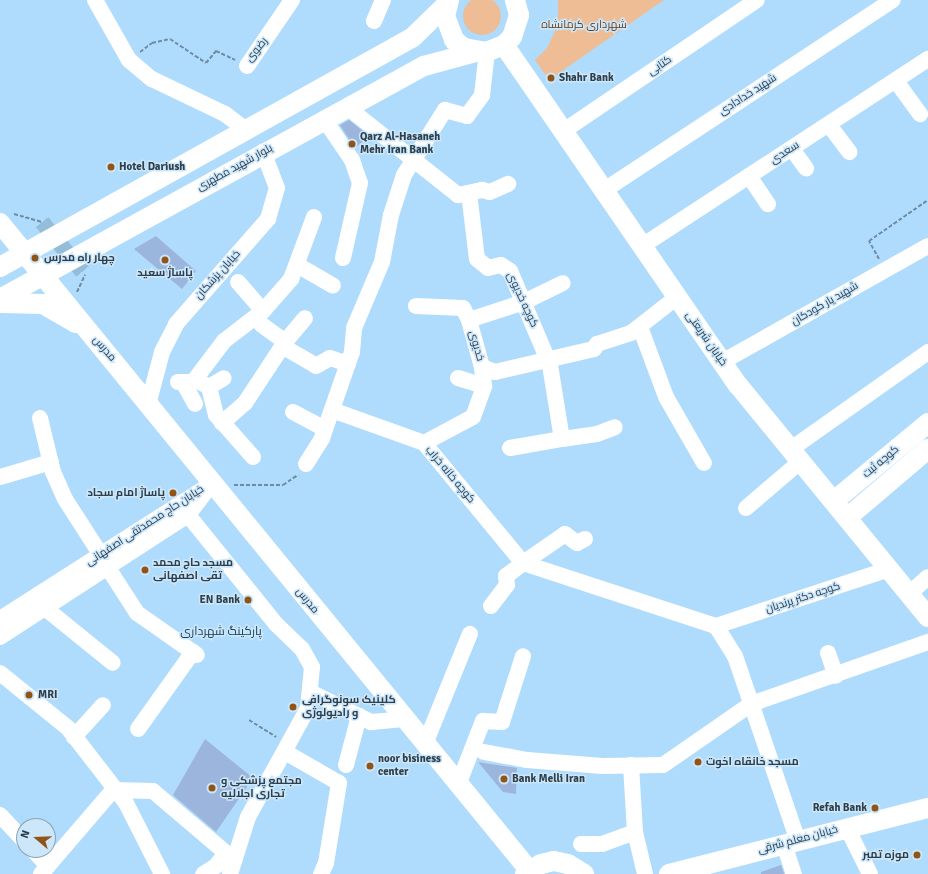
<!DOCTYPE html>
<html>
<head>
<meta charset="utf-8">
<style>
	body { margin:0 }
	#map { position:relative; width:928px; height:874px; overflow:hidden; background:#afdcfc; font-family:Signika,Cairo,sans-serif }
	div>[style] { position:absolute }
	.green>* { inset:0; background:#eebd96 }
	.round { border-radius:50% }
	.building>* { inset:0; background:#9cb5dd }
	.minor-tunnel>* { height:16px; margin-top:-8px; transform-origin:0; background:repeating-linear-gradient(90deg,#95bdd9 0 16px,transparent 0 24px) }
	.path>* { height:2px; margin-top:-1px; transform-origin:0; background:repeating-linear-gradient(90deg,#6e8da4 0 4px,transparent 0 6px) }
	.minor>* { height:16px; margin:-8px; padding:0 8px; transform-origin:8px; border-radius:8px; background:#fff }
	.major>* { height:20px; margin:-10px; padding:0 10px; transform-origin:10px; border-radius:10px; background:#fff }
	.dots>* { width:11px; height:11px; translate:-50% -50%; box-sizing:border-box; border:2px solid #cce6fa; border-radius:50% }
	span { translate:-50% -50%; white-space:nowrap; text-align:center; line-height:1.15; -webkit-text-stroke:3px #cce6fa; paint-order:stroke }
	.park-label { font-size:11px; color:#663e1b }
	.street-label { font-size:11px; color:#2d3f4c }
	.poi-label { font-size:11px; color:#2d3f4c; font-weight:700 }
	.left { translate:0 -50%; text-align:left }
	.right { translate:-100% -50%; text-align:right }
	.neighbourhood-label { font-size:12px; color:#16405a }
	.north { position:absolute; left:16px; top:818px; width:40px; height:40px; box-sizing:border-box; background:#cce6fa; border:1px solid #8ca3b4; border-radius:50%; rotate:289deg; font-size:11px; font-weight:700; line-height:16px; text-align:center; color:#2d3f4c }
	.north::after { content:''; display:block; margin:auto; width:14px; height:18px; background:#915417; clip-path:polygon(50% 0,100% 100%,50% 72%,0 100%) }
</style>
</head>
<body>
<div id="map">
	<div class="green">
		<div class="round" style="left:463px;top:-3px;width:38px;height:38px"></div>
		<div style="clip-path:polygon(558px 0,664px 0,549px 80px,535px 60px,547px 48px,558px 25px)"></div>
	</div>
	<div class="building">
		<div style="clip-path:polygon(349px 120px,369px 136px,355px 148px,340px 125px)"></div>
		<div style="clip-path:polygon(156px 236px,196px 271px,182px 289px,134px 249px)"></div>
		<div style="clip-path:polygon(205px 739px,253px 778px,216px 832px,173px 795px)"></div>
		<div style="clip-path:polygon(478px 762px,517px 768px,516px 794px,503px 792px)"></div>
		<div style="clip-path:polygon(781px 865px,784px 874px,761px 874px,761px 872px)"></div>
	</div>
	<div class="minor-tunnel">
		<div style="left:42px;top:222px;width:68px;rotate:50.9deg"></div>
	</div>
	<div class="path">
		<div style="left:140px;top:52px;width:15px;rotate:-37deg"></div>
		<div style="left:152px;top:43px;width:18px;rotate:-13deg"></div>
		<div style="left:170px;top:39px;width:43px;rotate:33.7deg"></div>
		<div style="left:206px;top:63px;width:16px;rotate:-50deg"></div>
		<div style="left:216px;top:51px;width:21px;rotate:25deg"></div>
		<div style="left:14px;top:214px;width:29px;rotate:16deg"></div>
		<div style="left:879px;top:259px;width:21px;rotate:-119deg"></div>
		<div style="left:869px;top:241px;width:72px;rotate:-34.8deg"></div>
		<div style="left:77px;top:292px;width:19px;rotate:-65deg"></div>
		<div style="left:234px;top:485px;width:49px"></div>
		<div style="left:283px;top:485px;width:18px;rotate:-34deg"></div>
		<div style="left:249px;top:720px;width:32px;rotate:32deg"></div>
	</div>
	<div class="minor">
		<div style="left:95px;top:0;width:69px;rotate:60.5deg"></div>
		<div style="left:129px;top:60px;width:30px;rotate:40deg"></div>
		<div style="left:152px;top:79px;width:81px;rotate:25.6deg"></div>
		<div style="left:225px;top:114px;width:25px;rotate:37deg"></div>
		<div style="left:374px;top:21px;width:23px;rotate:-67deg"></div>
		<div style="left:247px;top:66px;width:80px;rotate:-55.7deg"></div>
		<div style="left:896px;top:81px;width:41px;rotate:54deg"></div>
		<div style="left:347px;top:107px;width:142px;rotate:38.4deg"></div>
		<div style="left:458px;top:195px;width:25px;rotate:-12deg"></div>
		<div style="left:482px;top:190px;width:8px;rotate:14deg"></div>
		<div style="left:490px;top:192px;width:20px;rotate:-24deg"></div>
		<div style="left:324px;top:119px;width:50px;rotate:55.7deg"></div>
		<div style="left:352px;top:160px;width:24px;rotate:71deg"></div>
		<div style="left:360px;top:183px;width:77px;rotate:102.8deg"></div>
		<div style="left:829px;top:125px;width:34px;rotate:53deg"></div>
		<div style="left:562px;top:132px;width:235px;rotate:-34.1deg"></div>
		<div style="left:792px;top:149px;width:24px;rotate:54deg"></div>
		<div style="left:749px;top:176px;width:34px;rotate:56deg"></div>
		<div style="left:603px;top:191px;width:347px;rotate:-33.4deg"></div>
		<div style="left:469px;top:193px;width:66px;rotate:83.1deg"></div>
		<div style="left:477px;top:259px;width:14px;rotate:39deg"></div>
		<div style="left:488px;top:268px;width:13px;rotate:-13deg"></div>
		<div style="left:501px;top:265px;width:11px;rotate:34deg"></div>
		<div style="left:510px;top:271px;width:102px;rotate:66.9deg"></div>
		<div style="left:550px;top:365px;width:75px;rotate:80.8deg"></div>
		<div style="left:562px;top:439px;width:35px;rotate:-8deg"></div>
		<div style="left:597px;top:434px;width:19px;rotate:-21deg"></div>
		<div style="left:642px;top:246px;width:342px;rotate:-33.2deg"></div>
		<div style="left:299px;top:266px;width:39px;rotate:30deg"></div>
		<div style="left:238px;top:282px;width:38px;rotate:49deg"></div>
		<div style="left:416px;top:306px;width:47px;rotate:2.4deg"></div>
		<div style="left:463px;top:308px;width:13px;rotate:63deg"></div>
		<div style="left:256px;top:317px;width:10px;rotate:53deg"></div>
		<div style="left:262px;top:325px;width:29px;rotate:36deg"></div>
		<div style="left:640px;top:327px;width:75px;rotate:69.6deg"></div>
		<div style="left:666px;top:397px;width:76px;rotate:60.1deg"></div>
		<div style="left:282px;top:346px;width:39px;rotate:30deg"></div>
		<div style="left:316px;top:366px;width:16px;rotate:-30deg"></div>
		<div style="left:330px;top:358px;width:19px;rotate:18deg"></div>
		<div style="left:722px;top:362px;width:236px;rotate:-29.4deg"></div>
		<div style="left:482px;top:367px;width:14px;rotate:21deg"></div>
		<div style="left:495px;top:372px;width:102px;rotate:-13.1deg"></div>
		<div style="left:594px;top:349px;width:6px;rotate:-59deg"></div>
		<div style="left:597px;top:344px;width:36px;rotate:-18deg"></div>
		<div style="left:631px;top:333px;width:58px;rotate:-38deg"></div>
		<div style="left:458px;top:378px;width:27px;rotate:17deg"></div>
		<div style="left:178px;top:382px;width:15px"></div>
		<div style="left:193px;top:382px;width:51px;rotate:-52.9deg"></div>
		<div style="left:224px;top:341px;width:49px;rotate:-37.6deg"></div>
		<div style="left:263px;top:311px;width:43px;rotate:-48.8deg"></div>
		<div style="left:291px;top:279px;width:66px;rotate:-69.6deg"></div>
		<div style="left:183px;top:382px;width:25px;rotate:61deg"></div>
		<div style="left:200px;top:382px;width:10px;rotate:29deg"></div>
		<div style="left:209px;top:387px;width:17px;rotate:-31deg"></div>
		<div style="left:209px;top:387px;width:29px;rotate:76deg"></div>
		<div style="left:216px;top:415px;width:56px;rotate:48.6deg"></div>
		<div style="left:149px;top:401px;width:51px;rotate:-75.1deg"></div>
		<div style="left:162px;top:352px;width:31px;rotate:-63deg"></div>
		<div style="left:176px;top:324px;width:140px;rotate:-48.8deg"></div>
		<div style="left:268px;top:219px;width:32px;rotate:-74deg"></div>
		<div style="left:277px;top:188px;width:39px;rotate:-111deg"></div>
		<div style="left:332px;top:410px;width:98px;rotate:19.7deg"></div>
		<div style="left:424px;top:443px;width:156px;rotate:50.5deg"></div>
		<div style="left:293px;top:412px;width:36px;rotate:28deg"></div>
		<div style="left:40px;top:418px;width:56px;rotate:76.5deg"></div>
		<div style="left:53px;top:472px;width:30px;rotate:66deg"></div>
		<div style="left:65px;top:499px;width:67px;rotate:57.3deg"></div>
		<div style="left:222px;top:423px;width:30px;rotate:-41deg"></div>
		<div style="left:245px;top:403px;width:73px;rotate:-56.7deg"></div>
		<div style="left:285px;top:342px;width:31px;rotate:-50deg"></div>
		<div style="left:424px;top:443px;width:55px;rotate:-28deg"></div>
		<div style="left:473px;top:417px;width:33px;rotate:-70deg"></div>
		<div style="left:484px;top:386px;width:19px;rotate:-96deg"></div>
		<div style="left:482px;top:367px;width:49px;rotate:-105.5deg"></div>
		<div style="left:469px;top:320px;width:58px;rotate:-18.1deg"></div>
		<div style="left:524px;top:302px;width:43px;rotate:-26deg"></div>
		<div style="left:510px;top:448px;width:53px;rotate:-9.8deg"></div>
		<div style="left:791px;top:449px;width:168px;rotate:-35.3deg"></div>
		<div style="left:306px;top:464px;width:31px;rotate:-58deg"></div>
		<div style="left:322px;top:438px;width:91px;rotate:-70.8deg"></div>
		<div style="left:352px;top:352px;width:24px;rotate:-85deg"></div>
		<div style="left:354px;top:328px;width:72px;rotate:-67deg"></div>
		<div style="left:382px;top:262px;width:48px;rotate:-79.2deg"></div>
		<div style="left:391px;top:215px;width:42px;rotate:-72deg"></div>
		<div style="left:404px;top:175px;width:77px;rotate:-57.8deg"></div>
		<div style="left:445px;top:110px;width:23px;rotate:15deg"></div>
		<div style="left:467px;top:116px;width:26px;rotate:-54deg"></div>
		<div style="left:482px;top:95px;width:43px;rotate:-83.4deg"></div>
		<div style="left:0;top:477px;width:53px;rotate:-16.4deg"></div>
		<div style="left:746px;top:508px;width:72px;rotate:-40.5deg"></div>
		<div style="left:188px;top:515px;width:140px;rotate:51.1deg"></div>
		<div style="left:276px;top:624px;width:36px;rotate:44deg"></div>
		<div style="left:302px;top:649px;width:21px;rotate:61deg"></div>
		<div style="left:312px;top:667px;width:41px;rotate:95.6deg"></div>
		<div style="left:308px;top:708px;width:124px;rotate:118.8deg"></div>
		<div style="left:248px;top:817px;width:60px;rotate:107.5deg"></div>
		<div style="left:523px;top:563px;width:51px;rotate:-34.6deg"></div>
		<div style="left:565px;top:534px;width:15px;rotate:37deg"></div>
		<div style="left:577px;top:543px;width:9px;rotate:-27deg"></div>
		<div style="left:108px;top:568px;width:54px;rotate:57.2deg"></div>
		<div style="left:137px;top:613px;width:73px;rotate:35deg"></div>
		<div style="left:909px;top:594px;width:25px;rotate:-42deg"></div>
		<div style="left:491px;top:606px;width:26px;rotate:-53deg"></div>
		<div style="left:507px;top:585px;width:9px;rotate:-96deg"></div>
		<div style="left:506px;top:576px;width:21px;rotate:-37deg"></div>
		<div style="left:523px;top:563px;width:203px;rotate:18.1deg"></div>
		<div style="left:716px;top:626px;width:36px;rotate:58deg"></div>
		<div style="left:735px;top:656px;width:195px;rotate:71.2deg"></div>
		<div style="left:45px;top:608px;width:87px;rotate:39deg"></div>
		<div style="left:0;top:619px;width:241px;rotate:-32.6deg"></div>
		<div style="left:716px;top:626px;width:182px;rotate:-18.2deg"></div>
		<div style="left:0;top:637px;width:224px;rotate:-33deg"></div>
		<div style="left:188px;top:515px;width:39px;rotate:-53deg"></div>
		<div style="left:828px;top:653px;width:24px;rotate:71deg"></div>
		<div style="left:0;top:673px;width:87px;rotate:39deg"></div>
		<div style="left:68px;top:728px;width:95px;rotate:52.3deg"></div>
		<div style="left:126px;top:803px;width:80px;rotate:63.1deg"></div>
		<div style="left:312px;top:693px;width:66px;rotate:26.2deg"></div>
		<div style="left:371px;top:722px;width:33px;rotate:-5deg"></div>
		<div style="left:138px;top:729px;width:95px;rotate:-54.5deg"></div>
		<div style="left:74px;top:737px;width:43px;rotate:-47.8deg"></div>
		<div style="left:425px;top:744px;width:119px;rotate:-67.8deg"></div>
		<div style="left:285px;top:752px;width:62px;rotate:29.9deg"></div>
		<div style="left:339px;top:783px;width:81px;rotate:99.2deg"></div>
		<div style="left:326px;top:863px;width:12px;rotate:114deg"></div>
		<div style="left:484px;top:752px;width:44px;rotate:10.5deg"></div>
		<div style="left:527px;top:760px;width:76px;rotate:4.5deg"></div>
		<div style="left:603px;top:766px;width:60px;rotate:-1deg"></div>
		<div style="left:663px;top:765px;width:107px;rotate:-34.7deg"></div>
		<div style="left:751px;top:704px;width:188px;rotate:-19.3deg"></div>
		<div style="left:346px;top:765px;width:51px;rotate:-75.1deg"></div>
		<div style="left:631px;top:765px;width:67px;rotate:86.6deg"></div>
		<div style="left:635px;top:832px;width:43px;rotate:76.6deg"></div>
		<div style="left:458px;top:785px;width:69px;rotate:-68.7deg"></div>
		<div style="left:483px;top:721px;width:19px;rotate:3deg"></div>
		<div style="left:502px;top:722px;width:69px;rotate:-72.3deg"></div>
		<div style="left:113px;top:790px;width:40px;rotate:1.4deg"></div>
		<div style="left:153px;top:791px;width:96px;rotate:40.3deg"></div>
		<div style="left:226px;top:853px;width:16px;rotate:128deg"></div>
		<div style="left:216px;top:866px;width:15px;rotate:148deg"></div>
		<div style="left:0;top:815px;width:35px;rotate:47deg"></div>
		<div style="left:847px;top:828px;width:51px;rotate:63.4deg"></div>
		<div style="left:581px;top:844px;width:21px"></div>
		<div style="left:602px;top:844px;width:35px;rotate:-20deg"></div>
		<div style="left:784px;top:844px;width:32px;rotate:72deg"></div>
		<div style="left:33px;top:850px;width:22px;rotate:47deg"></div>
		<div style="left:41px;top:874px;width:111px;rotate:-49.4deg"></div>
	</div>
	<div class="major">
		<div style="left:449px;top:0;width:16px;rotate:104deg"></div>
		<div style="left:445px;top:16px;width:26px;rotate:69deg"></div>
		<div style="left:454px;top:40px;width:13px;rotate:39deg"></div>
		<div style="left:464px;top:48px;width:22px;rotate:10deg"></div>
		<div style="left:486px;top:52px;width:19px;rotate:-21deg"></div>
		<div style="left:504px;top:45px;width:11px;rotate:-45deg"></div>
		<div style="left:512px;top:37px;width:23px;rotate:-72deg"></div>
		<div style="left:519px;top:15px;width:16px;rotate:-105deg"></div>
		<div style="left:504px;top:45px;width:413px;rotate:55.5deg"></div>
		<div style="left:738px;top:385px;width:300px;rotate:50.7deg"></div>
		<div style="left:0;top:223px;width:836px;rotate:50.73deg"></div>
		<div style="left:0;top:267px;width:471px;rotate:-29.1deg"></div>
		<div style="left:412px;top:38px;width:49px;rotate:-44.2deg"></div>
		<div style="left:0;top:299px;width:484px;rotate:-28.8deg"></div>
		<div style="left:424px;top:66px;width:54px;rotate:-15.1deg"></div>
		<div style="left:0;top:303px;width:43px;rotate:1.3deg"></div>
		<div style="left:43px;top:304px;width:38px;rotate:30deg"></div>
		<div style="left:834px;top:501px;width:122px;rotate:-39.7deg"></div>
		<div style="left:848px;top:517px;width:105px;rotate:-40.4deg"></div>
		<div style="left:525px;top:874px;width:19px;rotate:-32deg"></div>
		<div style="left:541px;top:864px;width:13px;rotate:-13deg"></div>
		<div style="left:554px;top:861px;width:14px;rotate:12deg"></div>
		<div style="left:568px;top:864px;width:19px;rotate:32deg"></div>
		<div style="left:669px;top:874px;width:267px;rotate:-14.3deg"></div>
	</div>
	<div class="dots">
		<div style="left:551px;top:78px;background:#915417"></div>
		<div style="left:352px;top:144px;background:#915417"></div>
		<div style="left:111px;top:167px;background:#915417"></div>
		<div style="left:35px;top:258px;background:#915417"></div>
		<div style="left:165px;top:260px;background:#915417"></div>
		<div style="left:173px;top:493px;background:#915417"></div>
		<div style="left:145px;top:570px;background:#915417"></div>
		<div style="left:248px;top:600px;background:#915417"></div>
		<div style="left:29px;top:695px;background:#915417"></div>
		<div style="left:293px;top:707px;background:#915417"></div>
		<div style="left:698px;top:762px;background:#915417"></div>
		<div style="left:370px;top:766px;background:#915417"></div>
		<div style="left:504px;top:779px;background:#915417"></div>
		<div style="left:212px;top:788px;background:#915417"></div>
		<div style="left:875px;top:808px;background:#915417"></div>
		<div style="left:917px;top:855px;background:#915417"></div>
	</div>
	<div class="park-label">
		<span style="left:584px;top:25px">شهرداری کرمانشاه</span>
	</div>
	<div class="street-label">
		<span style="left:257px;top:50px;rotate:-51deg">رضوی</span>
		<span style="left:660px;top:66px;rotate:-34deg">کتابی</span>
		<span style="left:748px;top:95px;rotate:-33deg">شهید خدادادی</span>
		<span style="left:785px;top:153px;rotate:-33deg">سعدی</span>
		<span style="left:235px;top:168px;rotate:-29deg">بلوار شهید مطهری</span>
		<span style="left:218px;top:275px;rotate:-48deg">خیابان پزشکان</span>
		<span style="left:522px;top:300px;rotate:65deg">کوچه خدیوی</span>
		<span style="left:825px;top:304px;rotate:-30deg">شهید یار کودکان</span>
		<span style="left:706px;top:339px;rotate:55deg">خیابان شریعتی</span>
		<span style="left:476px;top:346px;rotate:74deg">خدیوی</span>
		<span style="left:104px;top:349px;rotate:49deg">مدرس</span>
		<span style="left:881px;top:462px;rotate:-40deg">کوچه ثبت</span>
		<span style="left:450px;top:475px;rotate:50deg">کوچه خانه خراب</span>
		<span style="left:145px;top:526px;rotate:-33deg">خیابان حاج محمدتقی اصفهانی</span>
		<span style="left:803px;top:598px;rotate:-18deg">کوچه دکتر پرندیان</span>
		<span style="left:307px;top:601px;rotate:51deg">مدرس</span>
		<span style="left:798px;top:840px;rotate:-15deg">خیابان معلم شرقی</span>
	</div>
	<div class="poi-label">
		<span class="left" style="left:559px;top:78px">Shahr Bank</span>
		<span class="left" style="left:360px;top:144px">Qarz Al-Hasaneh<br>Mehr Iran Bank</span>
		<span class="left" style="left:119px;top:167px">Hotel Dariush</span>
		<span class="left" style="left:44px;top:258px">چهار راه مدرس</span>
		<span style="left:165px;top:273px">پاساژ سعید</span>
		<span class="right" style="left:165px;top:493px">پاساژ امام سجاد</span>
		<span class="left" style="left:153px;top:570px">مسجد حاج محمد<br>تقی اصفهانی</span>
		<span class="right" style="left:240px;top:600px">EN Bank</span>
		<span class="left" style="left:38px;top:695px">MRI</span>
		<span class="left" style="left:302px;top:707px">کلینیک سونوگرافی<br>و رادیولوژی</span>
		<span class="left" style="left:378px;top:766px">noor bisiness<br>center</span>
		<span class="left" style="left:706px;top:762px">مسجد خانقاه اخوت</span>
		<span class="left" style="left:512px;top:779px">Bank Melli Iran</span>
		<span class="left" style="left:221px;top:788px">مجتمع پزشکی و<br>تجاری اجلالیه</span>
		<span class="right" style="left:867px;top:808px">Refah Bank</span>
		<span class="right" style="left:909px;top:855px">موزه تمبر</span>
	</div>
	<div class="neighbourhood-label">
		<span style="left:221px;top:632px">پارکینگ شهرداری</span>
	</div>
	<div class="north">N</div>
</div>
</body>
</html>
